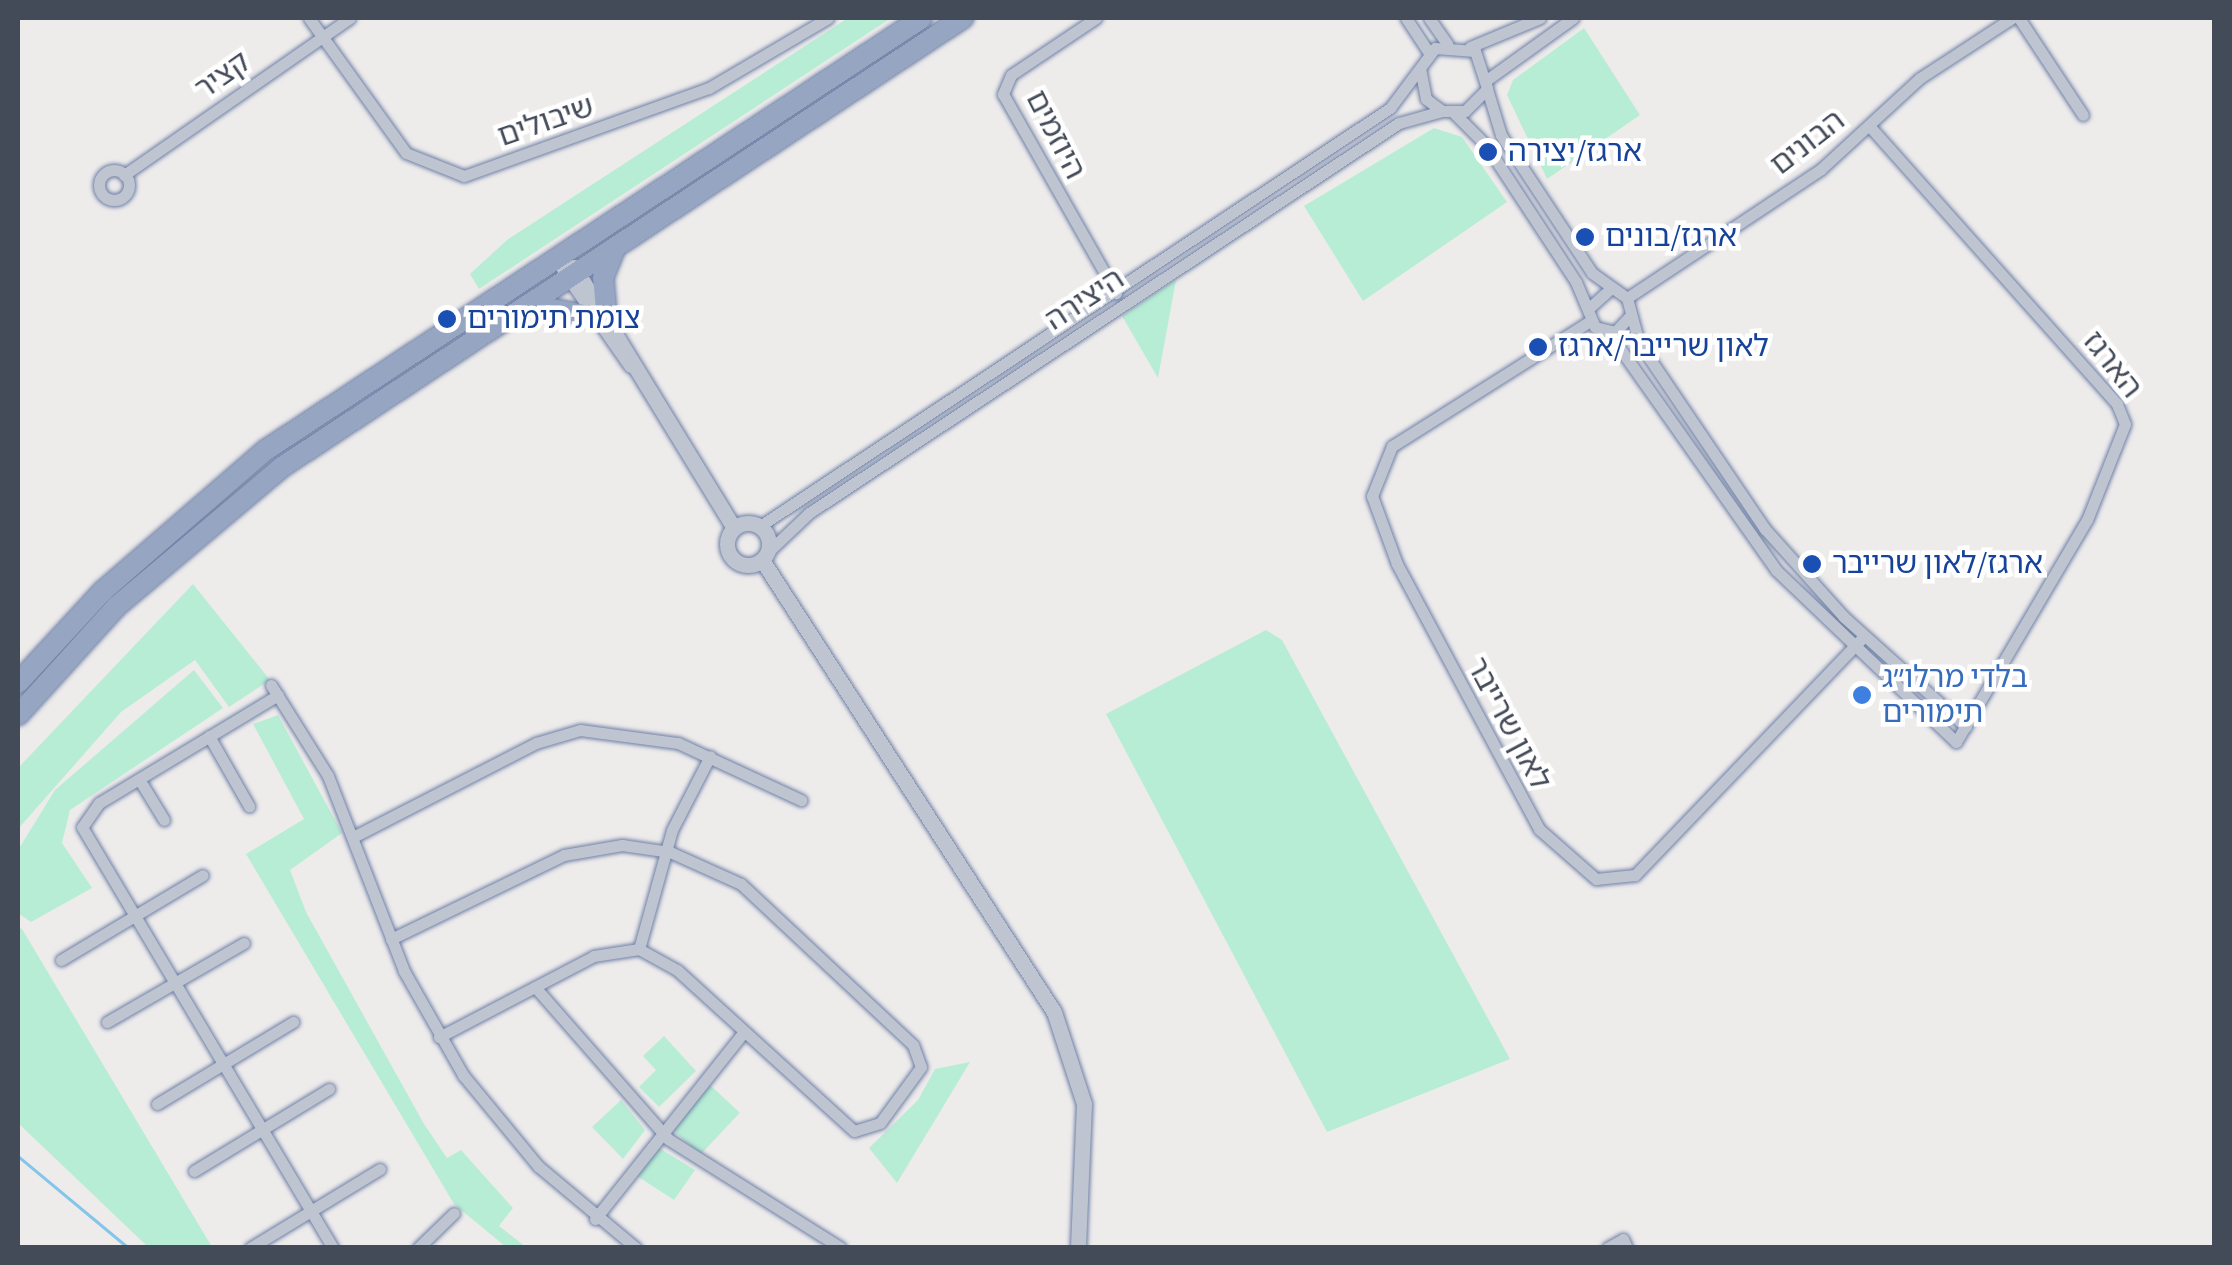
<!DOCTYPE html>
<html>
<head>
<meta charset="utf-8">
<style>
	body { margin:0 }
	#map { position:relative; width:2232px; height:1265px; overflow:hidden; background:#eeebeb; font-family:"Source Sans 3","Noto Sans Hebrew",sans-serif }
	div>[style] { position:absolute }
	.green>* { inset:0; background:#b8edd5; transform-origin:0 0 }
	.stream>* { height:2.5px; margin:-1.25px; padding:0 1.25px; transform-origin:1.25px; border-radius:1.25px; background:#85c5ea }
	.roads { filter:drop-shadow(0 0 2px #6e80a6) drop-shadow(0 0 2px #6e80a6) }
	.minor>* { height:11px; margin:-5.5px; padding:0 5.5px; transform-origin:5.5px; border-radius:5.5px; background:#bec5d1 }
	.minor>.ring { margin:-5.5px; padding:0; box-sizing:content-box; background:none; border:11px solid #bec5d1; border-radius:50% }
	.tertiary>* { height:15px; margin:-7.5px; padding:0 7.5px; transform-origin:7.5px; border-radius:7.5px; background:#bec5d1 }
	.tertiary>.ring { margin:-7.5px; padding:0; box-sizing:content-box; background:none; border:15px solid #bec5d1; border-radius:50% }
	.trunk>* { height:20px; margin:-10px; padding:0 10px; transform-origin:10px; border-radius:10px; background:#96a6c2 }
	.dots>* { width:28px; height:28px; translate:-50% -50%; box-sizing:border-box; border:5px solid #fff; border-radius:50% }
	span { translate:-50% -50%; white-space:nowrap; text-align:center; line-height:1.15; -webkit-text-stroke:9px #fff; paint-order:stroke }
	.street-label { font-size:30px; color:#444b58 }
	.transit-label { font-size:30px; color:#164399 }
	.left { translate:0 -50%; text-align:left }
	.shop-label { font-size:30px; color:#366cbe }
	.frame { position:absolute; inset:0; border:20px solid #444b58; pointer-events:none }
</style>
</head>
<body>
<div id="map">
	<div class="green">
		<div style="clip-path:polygon(848px 18px,891px 18px,479px 289px,470px 274px,507px 240px)"></div>
		<div style="clip-path:polygon(1584px 28px,1640px 115px,1547px 179px,1507px 95px,1513px 80px)"></div>
		<div style="clip-path:polygon(1434px 128px,1462px 137px,1507px 202px,1363px 301px,1304px 206px)"></div>
		<div style="clip-path:polygon(1176px 280px,1158px 378px,1122px 316px)"></div>
		<div style="clip-path:polygon(193px 584px,270px 680px,229px 707px,195px 660px,121px 712px,18px 829px,18px 768px)"></div>
		<div style="clip-path:polygon(1266px 630px,1282px 640px,1510px 1059px,1327px 1132px,1106px 714px)"></div>
		<div style="clip-path:polygon(194px 670px,223px 708px,70px 810px,62px 843px,92px 888px,31px 922px,18px 913px,18px 850px,55px 790px)"></div>
		<div style="clip-path:polygon(278px 715px,342px 833px,290px 870px,306px 912px,424px 1124px,447px 1158px,461px 1150px,513px 1208px,499px 1226px,526px 1247px,506px 1247px,454px 1204px,246px 854px,304px 819px,253px 724px)"></div>
		<div style="clip-path:polygon(18px 927px,22px 929px,212px 1247px,148px 1247px,18px 1123px)"></div>
		<div style="clip-path:polygon(664px 1036px,696px 1071px,659px 1107px,639px 1087px,656px 1070px,643px 1056px)"></div>
		<div style="clip-path:polygon(970px 1062px,897px 1183px,869px 1148px,918px 1100px,935px 1069px)"></div>
		<div style="left:709px;top:1084px;width:42px;height:58px;rotate:43deg"></div>
		<div style="clip-path:polygon(621px 1100px,645px 1130px,623px 1159px,592px 1127px)"></div>
		<div style="clip-path:polygon(659px 1148px,695px 1170px,674px 1200px,634px 1174px)"></div>
	</div>
	<div class="stream">
		<div style="left:18px;top:1156px;width:144px;rotate:39.7deg"></div>
	</div>
	<div class="roads">
		<div class="minor">
			<div style="left:309px;top:18px;width:166px;rotate:54.3deg"></div>
			<div style="left:406px;top:153px;width:62px;rotate:21.6deg"></div>
			<div style="left:464px;top:176px;width:260px;rotate:-19.8deg"></div>
			<div style="left:709px;top:88px;width:138px;rotate:-30.5deg"></div>
			<div style="left:1096px;top:18px;width:102px;rotate:146.2deg"></div>
			<div style="left:1011px;top:75px;width:21px;rotate:113deg"></div>
			<div style="left:1003px;top:94px;width:229px;rotate:60.4deg"></div>
			<div style="left:1406px;top:18px;width:42px;rotate:56.7deg"></div>
			<div style="left:1429px;top:18px;width:32px;rotate:55deg"></div>
			<div style="left:2019px;top:18px;width:116px;rotate:56.6deg"></div>
			<div style="left:1470px;top:47px;width:76px;rotate:-22.5deg"></div>
			<div style="left:1488px;top:79px;width:105px;rotate:-35.7deg"></div>
			<div style="left:1487px;top:89px;width:48px;rotate:73.1deg"></div>
			<div style="left:1501px;top:135px;width:165px;rotate:56.6deg"></div>
			<div style="left:1592px;top:273px;width:43px;rotate:35.5deg"></div>
			<div style="left:1627px;top:298px;width:47px;rotate:75.1deg"></div>
			<div style="left:1639px;top:343px;width:225px;rotate:55.9deg"></div>
			<div style="left:1765px;top:529px;width:118px;rotate:48.1deg"></div>
			<div style="left:1844px;top:617px;width:164px;rotate:42deg"></div>
			<div style="left:1454px;top:113px;width:45px;rotate:45deg"></div>
			<div style="left:1486px;top:145px;width:164px;rotate:56.7deg"></div>
			<div style="left:1576px;top:282px;width:49px;rotate:67.1deg"></div>
			<div style="left:1595px;top:327px;width:21px;rotate:14deg"></div>
			<div style="left:1615px;top:332px;width:23px;rotate:-47deg"></div>
			<div class="ring" style="left:99px;top:170px;width:19px;height:19px"></div>
			<div style="left:124px;top:175px;width:275px;rotate:-34.8deg"></div>
			<div style="left:1627px;top:298px;width:233px;rotate:-33.6deg"></div>
			<div style="left:1821px;top:169px;width:134px;rotate:-42.6deg"></div>
			<div style="left:1920px;top:78px;width:110px;rotate:-33.1deg"></div>
			<div style="left:1588px;top:309px;width:30px;rotate:-42deg"></div>
			<div style="left:1590px;top:321px;width:234px;rotate:147.7deg"></div>
			<div style="left:1392px;top:446px;width:54px;rotate:111.8deg"></div>
			<div style="left:1372px;top:496px;width:72px;rotate:69.8deg"></div>
			<div style="left:1397px;top:564px;width:301px;rotate:61.8deg"></div>
			<div style="left:1539px;top:829px;width:76px;rotate:41.3deg"></div>
			<div style="left:1596px;top:879px;width:39px;rotate:-6deg"></div>
			<div style="left:1635px;top:875px;width:331px;rotate:-46.2deg"></div>
			<div style="left:1609px;top:333px;width:290px;rotate:54.8deg"></div>
			<div style="left:1776px;top:570px;width:249px;rotate:43.7deg"></div>
			<div style="left:1956px;top:742px;width:258px;rotate:-59.5deg"></div>
			<div style="left:2087px;top:520px;width:103px;rotate:-68.4deg"></div>
			<div style="left:2125px;top:424px;width:22px;rotate:-112deg"></div>
			<div style="left:2117px;top:404px;width:373px;rotate:-131.7deg"></div>
			<div style="left:760px;top:526px;width:756px;rotate:-33.56deg"></div>
			<div style="left:1390px;top:108px;width:75px;rotate:-53.1deg"></div>
			<div style="left:1435px;top:48px;width:40px;rotate:4.3deg"></div>
			<div style="left:1475px;top:51px;width:40px;rotate:72deg"></div>
			<div style="left:1487px;top:89px;width:31px;rotate:135deg"></div>
			<div style="left:1465px;top:111px;width:23px;rotate:180deg"></div>
			<div style="left:1442px;top:111px;width:20px;rotate:-143deg"></div>
			<div style="left:1426px;top:99px;width:31px;rotate:-101deg"></div>
			<div style="left:768px;top:552px;width:57px;rotate:-43.6deg"></div>
			<div style="left:809px;top:513px;width:707px;rotate:-33.47deg"></div>
			<div style="left:1399px;top:123px;width:45px;rotate:-15.6deg"></div>
			<div style="left:271px;top:685px;width:107px;rotate:57.9deg"></div>
			<div style="left:328px;top:776px;width:209px;rotate:68.7deg"></div>
			<div style="left:404px;top:971px;width:120px;rotate:60.4deg"></div>
			<div style="left:463px;top:1075px;width:118px;rotate:50.5deg"></div>
			<div style="left:538px;top:1166px;width:128px;rotate:39.9deg"></div>
			<div style="left:278px;top:695px;width:209px;rotate:148.9deg"></div>
			<div style="left:99px;top:803px;width:29px;rotate:125deg"></div>
			<div style="left:82px;top:827px;width:490px;rotate:59.2deg"></div>
			<div style="left:209px;top:736px;width:81px;rotate:60.3deg"></div>
			<div style="left:139px;top:779px;width:48px;rotate:58.6deg"></div>
			<div style="left:353px;top:837px;width:206px;rotate:-27.2deg"></div>
			<div style="left:536px;top:743px;width:46px;rotate:-16.5deg"></div>
			<div style="left:580px;top:730px;width:99px;rotate:7.6deg"></div>
			<div style="left:678px;top:743px;width:136px;rotate:24.9deg"></div>
			<div style="left:391px;top:939px;width:192px;rotate:-25.9deg"></div>
			<div style="left:564px;top:855px;width:59px;rotate:-9.8deg"></div>
			<div style="left:622px;top:845px;width:49px;rotate:8.3deg"></div>
			<div style="left:670px;top:852px;width:78px;rotate:24.3deg"></div>
			<div style="left:741px;top:884px;width:236px;rotate:43.1deg"></div>
			<div style="left:913px;top:1045px;width:23px;rotate:70deg"></div>
			<div style="left:921px;top:1067px;width:69px;rotate:126.2deg"></div>
			<div style="left:880px;top:1123px;width:27px;rotate:163deg"></div>
			<div style="left:854px;top:1131px;width:239px;rotate:-137.7deg"></div>
			<div style="left:677px;top:970px;width:43px;rotate:-151.1deg"></div>
			<div style="left:639px;top:949px;width:46px;rotate:171.2deg"></div>
			<div style="left:594px;top:956px;width:175px;rotate:152.4deg"></div>
			<div style="left:639px;top:949px;width:123px;rotate:-74.5deg"></div>
			<div style="left:672px;top:830px;width:83px;rotate:-62.8deg"></div>
			<div style="left:61px;top:960px;width:165px;rotate:-30.9deg"></div>
			<div style="left:535px;top:987px;width:202px;rotate:48.8deg"></div>
			<div style="left:668px;top:1139px;width:204px;rotate:32.2deg"></div>
			<div style="left:107px;top:1022px;width:158px;rotate:-30deg"></div>
			<div style="left:157px;top:1104px;width:159px;rotate:-31.1deg"></div>
			<div style="left:194px;top:1171px;width:158px;rotate:-31.3deg"></div>
			<div style="left:595px;top:1219px;width:239px;rotate:-51.5deg"></div>
			<div style="left:250px;top:1248px;width:152px;rotate:-31.3deg"></div>
			<div style="left:418px;top:1248px;width:50px;rotate:-44.2deg"></div>
			<div style="left:1607px;top:1248px;width:18px;rotate:-29deg"></div>
			<div style="left:1623px;top:1239px;width:10px;rotate:66deg"></div>
		</div>
		<div class="tertiary">
			<div style="left:574px;top:267px;width:306px;rotate:58.5deg"></div>
			<div style="left:564px;top:269px;width:117px;rotate:55.1deg"></div>
			<div class="ring" style="left:727px;top:523px;width:27px;height:27px"></div>
			<div style="left:762px;top:560px;width:538px;rotate:57.14deg"></div>
			<div style="left:1054px;top:1012px;width:97px;rotate:71.9deg"></div>
			<div style="left:1084px;top:1104px;width:144px;rotate:92.4deg"></div>
		</div>
		<div class="trunk">
			<div style="left:531px;top:305px;width:65px;rotate:10.6deg"></div>
			<div style="left:606px;top:310px;width:32px;rotate:-95deg"></div>
			<div style="left:603px;top:278px;width:31px;rotate:-68deg"></div>
			<div style="left:18px;top:683px;width:125px;rotate:-47.3deg"></div>
			<div style="left:103px;top:591px;width:216px;rotate:-40.9deg"></div>
			<div style="left:266px;top:450px;width:785px;rotate:-33.37deg"></div>
			<div style="left:18px;top:715px;width:147px;rotate:-47.8deg"></div>
			<div style="left:117px;top:606px;width:216px;rotate:-40.1deg"></div>
			<div style="left:282px;top:467px;width:816px;rotate:-33.4deg"></div>
		</div>
	</div>
	<div class="dots">
		<div style="left:1488px;top:152px;background:#1a4fb4"></div>
		<div style="left:1585px;top:237px;background:#1a4fb4"></div>
		<div style="left:447px;top:319px;background:#1a4fb4"></div>
		<div style="left:1538px;top:347px;background:#1a4fb4"></div>
		<div style="left:1812px;top:564px;background:#1a4fb4"></div>
		<div style="left:1862px;top:695px;background:#3f7fe0"></div>
	</div>
	<div class="street-label">
		<span style="left:223px;top:76px;rotate:-35deg">קציר</span>
		<span style="left:546px;top:122px;rotate:-19deg">שיבולים</span>
		<span style="left:1055px;top:135px;rotate:63deg">היוזמים</span>
		<span style="left:1808px;top:143px;rotate:-38deg">הבונים</span>
		<span style="left:1085px;top:300px;rotate:-33deg">היצירה</span>
		<span style="left:2112px;top:365px;rotate:52deg">הארגז</span>
		<span style="left:1508px;top:724px;rotate:62deg">לאון שרייבר</span>
	</div>
	<div class="transit-label">
		<span class="left" style="left:1508px;top:152px">ארגז/יצירה</span>
		<span class="left" style="left:1605px;top:237px">ארגז/בונים</span>
		<span class="left" style="left:467px;top:319px">צומת תימורים</span>
		<span class="left" style="left:1558px;top:347px">לאון שרייבר/ארגז</span>
		<span class="left" style="left:1832px;top:564px">ארגז/לאון שרייבר</span>
	</div>
	<div class="shop-label">
		<span class="left" style="left:1882px;top:695px">בלדי מרלו״ג<br>תימורים</span>
	</div>
	<div class="frame"></div>
</div>
</body>
</html>
